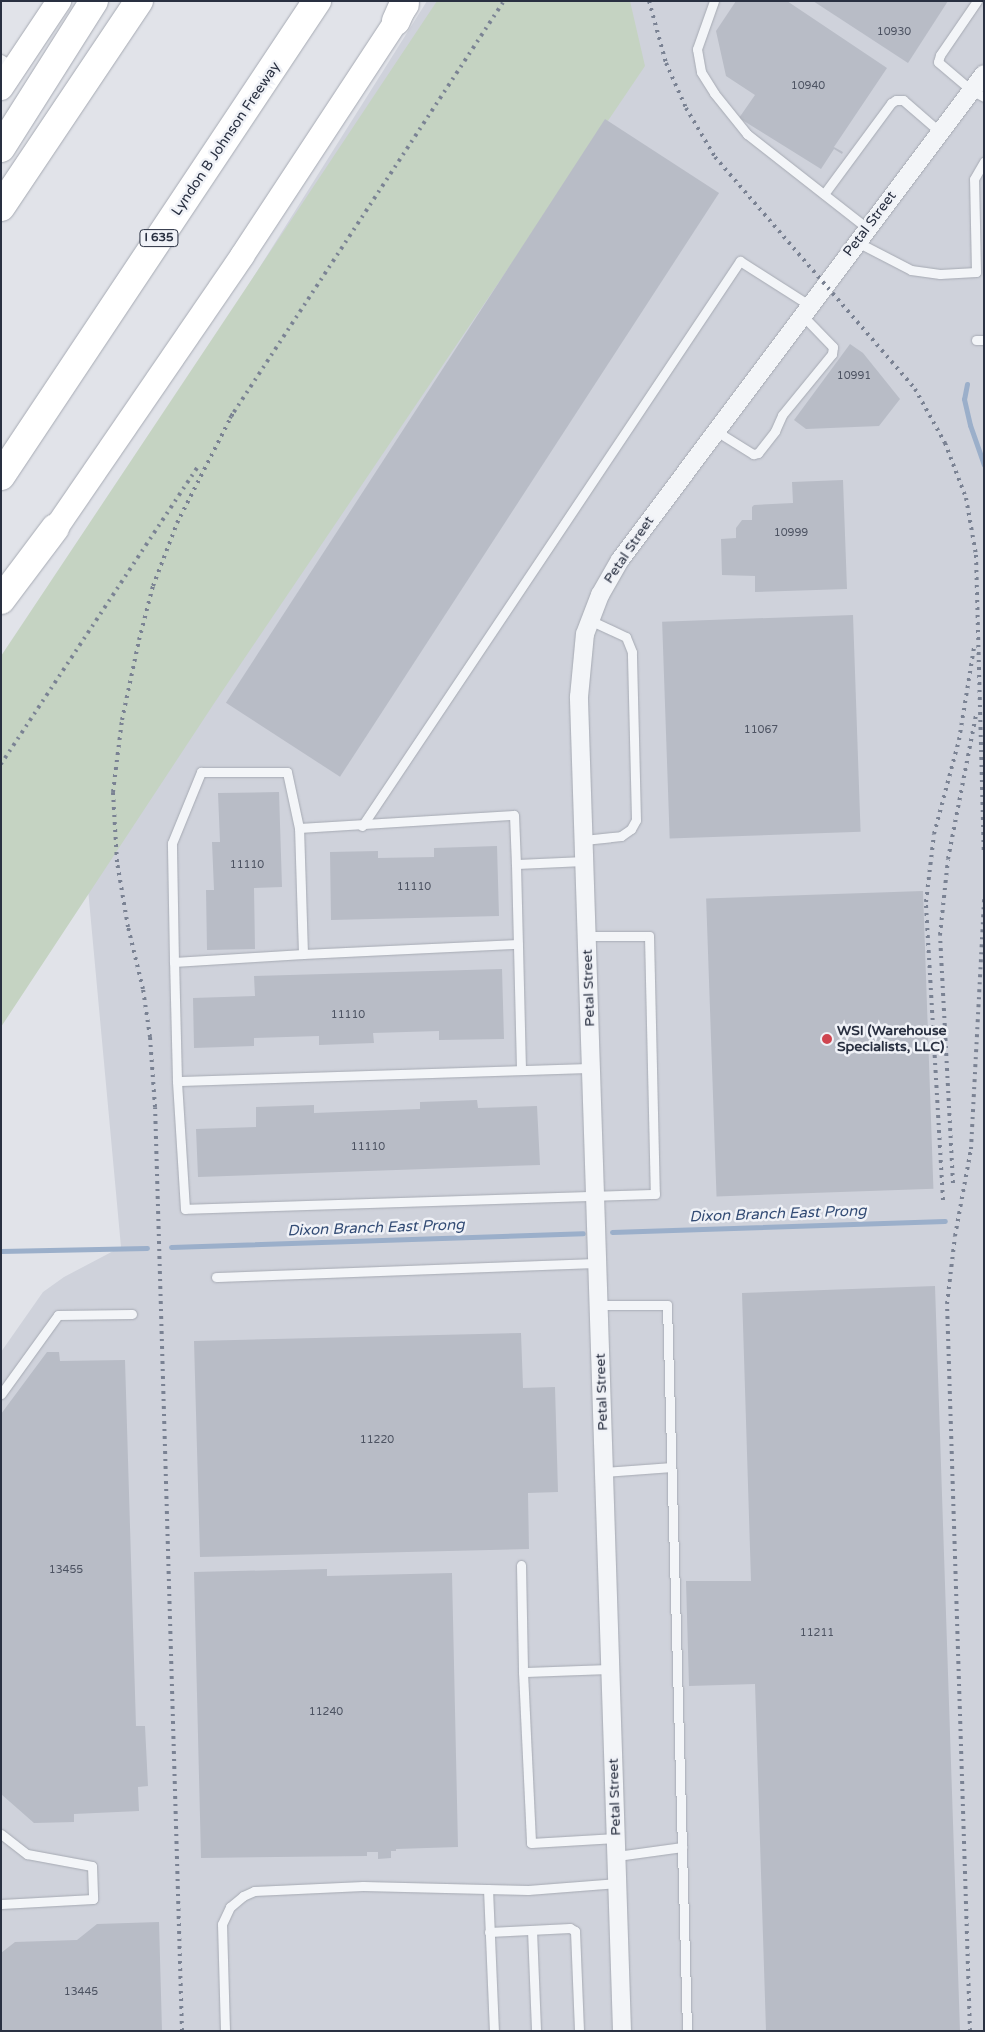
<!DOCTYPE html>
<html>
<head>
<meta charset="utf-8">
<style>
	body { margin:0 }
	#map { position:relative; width:985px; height:2032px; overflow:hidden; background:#e1e3e9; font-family:"Varela Round",sans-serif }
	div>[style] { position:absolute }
	.built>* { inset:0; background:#cfd2db }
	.green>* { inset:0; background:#c5d3c2 }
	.stream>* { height:5px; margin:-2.5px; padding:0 2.5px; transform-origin:2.5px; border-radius:2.5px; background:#9bafca }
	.building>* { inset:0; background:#b8bcc6; transform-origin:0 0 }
	.roads { filter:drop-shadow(0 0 1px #a6aab3) drop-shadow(0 0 1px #a6aab3) }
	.service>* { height:9px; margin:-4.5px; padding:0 4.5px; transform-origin:4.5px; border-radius:4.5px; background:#f3f5f8 }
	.minor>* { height:18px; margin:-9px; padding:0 9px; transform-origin:9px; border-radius:9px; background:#f3f5f8 }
	.secondary>* { height:24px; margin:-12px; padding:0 12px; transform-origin:12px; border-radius:12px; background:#fff }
	.motorway>* { height:28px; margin:-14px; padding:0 14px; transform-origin:14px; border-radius:14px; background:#fff }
	.rail>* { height:4px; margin-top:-2px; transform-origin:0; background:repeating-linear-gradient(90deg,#7a8293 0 2.5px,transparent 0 7.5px) }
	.dots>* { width:14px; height:14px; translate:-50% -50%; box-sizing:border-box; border:2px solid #f0f2f7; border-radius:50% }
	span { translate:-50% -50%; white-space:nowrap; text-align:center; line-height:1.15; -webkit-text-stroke:5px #f0f2f7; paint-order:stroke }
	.number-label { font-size:11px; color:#4d5362 }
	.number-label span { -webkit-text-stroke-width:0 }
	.shield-label span { padding:1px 4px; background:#f0f2f7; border:1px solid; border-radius:4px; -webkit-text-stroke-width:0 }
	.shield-label { font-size:12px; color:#293041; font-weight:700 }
	.street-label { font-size:14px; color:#293041 }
	.poi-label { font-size:14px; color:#293041; font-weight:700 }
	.left { translate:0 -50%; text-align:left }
	.water-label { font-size:15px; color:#334c75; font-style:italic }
	.frame { position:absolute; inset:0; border:2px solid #293041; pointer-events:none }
</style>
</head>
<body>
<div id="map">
	<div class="built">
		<div style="clip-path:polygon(427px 1px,984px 1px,984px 2031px,1px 2031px,1px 1352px,43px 1292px,64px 1277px,121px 1247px,60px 585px)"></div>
	</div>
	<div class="green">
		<div style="clip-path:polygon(437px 1px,630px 1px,645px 66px,215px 702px,1px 1027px,1px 656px)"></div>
	</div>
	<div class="stream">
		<div style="left:967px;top:384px;width:15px;rotate:101deg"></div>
		<div style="left:964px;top:399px;width:27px;rotate:77deg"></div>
		<div style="left:970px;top:425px;width:42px;rotate:70.7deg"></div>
		<div style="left:612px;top:1232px;width:333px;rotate:-1.9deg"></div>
		<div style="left:171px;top:1247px;width:412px;rotate:-1.9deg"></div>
		<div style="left:1px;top:1251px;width:146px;rotate:-1.2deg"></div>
	</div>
	<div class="building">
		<div style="clip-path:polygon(736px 1px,787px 1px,887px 68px,834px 147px,843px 152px,842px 154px,834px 149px,821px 169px,739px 118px,755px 95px,726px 76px,716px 31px)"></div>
		<div style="clip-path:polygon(813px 1px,948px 1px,908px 63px)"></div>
		<div style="left:605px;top:119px;width:136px;height:696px;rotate:33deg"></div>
		<div style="clip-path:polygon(850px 344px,863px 353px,900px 399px,879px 426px,806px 429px,794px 420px)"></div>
		<div style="clip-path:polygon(843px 480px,847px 589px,755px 592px,755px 576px,722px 575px,721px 539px,736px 538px,736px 528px,742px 520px,752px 520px,752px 507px,754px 505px,793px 503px,792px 482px)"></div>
		<div style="left:853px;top:615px;width:217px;height:191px;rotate:88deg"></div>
		<div style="clip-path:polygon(279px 792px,282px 887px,254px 888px,255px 949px,207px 950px,206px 890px,214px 890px,212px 842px,220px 842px,218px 793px)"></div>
		<div style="clip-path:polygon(497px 846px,499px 916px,331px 920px,330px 852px,378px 851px,378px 858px,434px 857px,434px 848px)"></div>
		<div style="left:923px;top:891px;width:298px;height:217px;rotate:88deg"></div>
		<div style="clip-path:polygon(502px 969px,504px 1039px,439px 1040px,439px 1031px,373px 1033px,374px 1043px,319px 1045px,319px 1036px,254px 1038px,254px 1046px,194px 1048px,193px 998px,255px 996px,254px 976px)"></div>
		<div style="clip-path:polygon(477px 1100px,478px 1108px,537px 1106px,540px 1165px,198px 1177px,196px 1129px,256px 1127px,256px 1107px,314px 1105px,314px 1113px,420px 1109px,420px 1102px)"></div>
		<div style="clip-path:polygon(935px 1286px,960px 2031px,766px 2031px,755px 1684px,689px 1686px,686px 1581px,751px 1581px,742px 1293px)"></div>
		<div style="clip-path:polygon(521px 1333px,523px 1388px,555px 1387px,558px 1492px,528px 1493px,529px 1549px,200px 1557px,194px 1341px)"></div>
		<div style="clip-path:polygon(47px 1352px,59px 1352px,60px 1361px,125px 1360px,136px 1726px,145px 1726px,148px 1786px,138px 1787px,139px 1811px,74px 1814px,74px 1822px,34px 1823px,1px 1794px,1px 1414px)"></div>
		<div style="clip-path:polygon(327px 1569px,327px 1576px,452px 1573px,458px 1847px,396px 1849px,396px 1851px,391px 1851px,391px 1858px,378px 1859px,378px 1852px,367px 1852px,367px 1856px,201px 1858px,194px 1572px)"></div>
		<div style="clip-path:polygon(159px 1922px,162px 2031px,1px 2031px,1px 1953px,15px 1942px,77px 1940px,97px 1924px)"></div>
	</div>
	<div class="roads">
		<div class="service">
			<div style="left:714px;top:1px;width:51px;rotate:109.5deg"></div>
			<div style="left:697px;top:49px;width:23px;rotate:80deg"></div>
			<div style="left:701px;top:72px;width:25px;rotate:58deg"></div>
			<div style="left:714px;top:93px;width:53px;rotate:51.2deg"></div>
			<div style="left:747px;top:134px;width:152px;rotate:38.1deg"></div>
			<div style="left:977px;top:1px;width:65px;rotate:124.4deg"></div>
			<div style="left:940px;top:55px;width:7px;rotate:106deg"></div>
			<div style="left:938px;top:62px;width:43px;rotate:40.3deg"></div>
			<div style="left:971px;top:90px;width:15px;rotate:28deg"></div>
			<div style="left:1px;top:59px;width:15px;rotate:32deg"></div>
			<div style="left:824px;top:194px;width:113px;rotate:-53.6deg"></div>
			<div style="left:891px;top:103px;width:6px;rotate:-31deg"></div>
			<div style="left:896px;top:100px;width:7px"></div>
			<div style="left:903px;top:100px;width:49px;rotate:40.9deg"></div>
			<div style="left:857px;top:242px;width:61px;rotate:27.4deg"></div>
			<div style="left:911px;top:270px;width:29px;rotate:8deg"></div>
			<div style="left:940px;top:274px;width:36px;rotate:-3deg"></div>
			<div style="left:976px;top:272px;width:93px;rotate:-91.2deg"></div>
			<div style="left:974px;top:179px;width:20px;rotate:-60deg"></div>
			<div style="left:976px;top:340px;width:8px"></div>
			<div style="left:716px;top:431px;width:44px;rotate:31.9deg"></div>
			<div style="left:753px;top:454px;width:5px;rotate:-11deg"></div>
			<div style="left:758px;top:453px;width:28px;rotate:-52deg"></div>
			<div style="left:775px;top:431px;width:17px;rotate:-66deg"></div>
			<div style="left:782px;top:415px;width:79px;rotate:-50.7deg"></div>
			<div style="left:832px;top:354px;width:7px;rotate:-82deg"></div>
			<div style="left:833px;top:347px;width:45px;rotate:-134.1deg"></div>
			<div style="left:362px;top:826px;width:680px;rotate:-56.22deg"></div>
			<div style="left:740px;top:261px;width:82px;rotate:32.5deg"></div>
			<div style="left:584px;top:840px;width:37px;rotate:-6deg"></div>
			<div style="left:621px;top:836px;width:12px;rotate:-35deg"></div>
			<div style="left:631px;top:829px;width:10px;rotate:-61deg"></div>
			<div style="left:636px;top:820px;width:168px;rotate:-91.4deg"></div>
			<div style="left:632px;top:652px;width:16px;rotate:-112deg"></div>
			<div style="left:626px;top:637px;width:40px;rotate:-155deg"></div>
			<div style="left:587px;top:936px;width:62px"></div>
			<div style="left:649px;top:936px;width:258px;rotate:88.7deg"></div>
			<div style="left:655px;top:1194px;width:470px;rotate:178.2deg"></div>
			<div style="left:185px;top:1209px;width:128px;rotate:-93.6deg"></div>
			<div style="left:177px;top:1081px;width:415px;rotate:-1.8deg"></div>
			<div style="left:303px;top:954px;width:215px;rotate:-2.7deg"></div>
			<div style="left:174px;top:962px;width:119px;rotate:-91deg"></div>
			<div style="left:172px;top:843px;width:77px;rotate:-67.8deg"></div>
			<div style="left:201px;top:772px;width:86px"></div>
			<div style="left:287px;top:772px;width:57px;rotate:77.9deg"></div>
			<div style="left:521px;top:1069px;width:205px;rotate:-91.4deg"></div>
			<div style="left:516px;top:864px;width:69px;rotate:-2.5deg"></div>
			<div style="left:177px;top:1081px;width:119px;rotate:-91.4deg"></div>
			<div style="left:174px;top:962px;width:129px;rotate:-3.5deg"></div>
			<div style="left:303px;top:954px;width:126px;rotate:-91.8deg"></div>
			<div style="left:299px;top:828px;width:215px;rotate:-3.5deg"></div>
			<div style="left:514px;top:815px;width:49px;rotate:87.7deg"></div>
			<div style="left:216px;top:1277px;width:382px;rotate:-2.1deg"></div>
			<div style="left:599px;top:1305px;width:68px"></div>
			<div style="left:667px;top:1305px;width:726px;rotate:88.42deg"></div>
			<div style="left:1px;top:1394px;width:97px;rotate:-54.2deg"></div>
			<div style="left:58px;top:1315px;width:74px;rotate:-0.8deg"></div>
			<div style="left:605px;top:1472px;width:66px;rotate:-4.3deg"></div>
			<div style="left:521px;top:1565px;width:107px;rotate:88.9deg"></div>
			<div style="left:611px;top:1669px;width:88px;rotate:178deg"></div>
			<div style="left:523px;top:1672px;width:171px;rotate:87.3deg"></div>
			<div style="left:531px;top:1843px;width:85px;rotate:-3.4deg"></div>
			<div style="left:1px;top:1834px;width:33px;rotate:38deg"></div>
			<div style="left:27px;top:1854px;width:66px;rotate:10.5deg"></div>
			<div style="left:92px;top:1866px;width:33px;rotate:88deg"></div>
			<div style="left:93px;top:1899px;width:92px;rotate:176.9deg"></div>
			<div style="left:617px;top:1856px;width:66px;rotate:-7.9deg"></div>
			<div style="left:488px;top:1889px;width:142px;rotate:87.6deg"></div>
			<div style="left:532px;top:1930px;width:101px;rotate:87.7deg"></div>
			<div style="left:489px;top:1932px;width:81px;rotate:-2.8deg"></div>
			<div style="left:570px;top:1928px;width:6px;rotate:31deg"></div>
			<div style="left:575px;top:1931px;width:100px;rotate:87.7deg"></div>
			<div style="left:225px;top:2031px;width:107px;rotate:-91.6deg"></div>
			<div style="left:222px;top:1924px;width:19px;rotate:-65deg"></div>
			<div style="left:230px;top:1907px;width:17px;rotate:-40deg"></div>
			<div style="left:243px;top:1896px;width:12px;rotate:-24deg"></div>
			<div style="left:254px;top:1891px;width:109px;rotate:-2.6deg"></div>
			<div style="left:363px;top:1886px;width:165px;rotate:1.4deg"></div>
			<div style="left:528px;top:1890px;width:90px;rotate:-4.4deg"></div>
		</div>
		<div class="minor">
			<div style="left:622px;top:2031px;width:1335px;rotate:-91.85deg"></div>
			<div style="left:579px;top:697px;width:63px;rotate:-84.6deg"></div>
			<div style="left:585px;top:634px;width:42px;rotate:-69deg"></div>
			<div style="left:600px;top:595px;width:40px;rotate:-60.3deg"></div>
			<div style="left:620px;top:560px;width:607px;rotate:-53.17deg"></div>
		</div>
		<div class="secondary">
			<div style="left:1px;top:88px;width:105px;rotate:-56.3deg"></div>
			<div style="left:45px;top:544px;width:349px;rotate:-55.6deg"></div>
			<div style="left:242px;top:256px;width:300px;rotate:-56.7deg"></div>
		</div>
		<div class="motorway">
			<div style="left:396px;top:21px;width:22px;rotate:-66deg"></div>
			<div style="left:1px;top:148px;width:174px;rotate:-57.7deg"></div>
			<div style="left:1px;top:207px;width:248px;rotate:-56.2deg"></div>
			<div style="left:1px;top:476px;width:571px;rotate:-56.37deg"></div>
			<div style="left:1px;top:600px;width:90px;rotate:-53.1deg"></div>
		</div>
	</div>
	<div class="rail">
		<div style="left:649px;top:1px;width:64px;rotate:74.7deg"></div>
		<div style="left:666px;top:63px;width:49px;rotate:66deg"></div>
		<div style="left:686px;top:108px;width:57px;rotate:59.4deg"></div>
		<div style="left:715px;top:157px;width:306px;rotate:49.2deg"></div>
		<div style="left:915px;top:389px;width:62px;rotate:60.9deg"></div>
		<div style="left:945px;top:443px;width:59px;rotate:69.1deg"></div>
		<div style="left:966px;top:498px;width:58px;rotate:80deg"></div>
		<div style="left:976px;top:555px;width:300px;rotate:88.5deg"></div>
		<div style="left:230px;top:418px;width:499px;rotate:-56.7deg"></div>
		<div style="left:1px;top:764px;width:357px;rotate:-56.5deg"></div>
		<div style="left:953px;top:1183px;width:248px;rotate:-93deg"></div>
		<div style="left:940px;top:935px;width:76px;rotate:-84deg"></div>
		<div style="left:948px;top:859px;width:147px;rotate:-79deg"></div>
		<div style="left:943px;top:1200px;width:298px;rotate:-93.3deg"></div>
		<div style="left:926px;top:902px;width:68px;rotate:-83.3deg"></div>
		<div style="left:934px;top:834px;width:97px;rotate:-75.1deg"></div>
		<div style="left:959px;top:740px;width:94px;rotate:-80.8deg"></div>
		<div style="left:182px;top:2031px;width:924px;rotate:-91.67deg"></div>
		<div style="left:155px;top:1107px;width:70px;rotate:-94.1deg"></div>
		<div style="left:150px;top:1037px;width:49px;rotate:-98.3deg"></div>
		<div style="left:143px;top:989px;width:64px;rotate:-103.6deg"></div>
		<div style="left:128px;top:927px;width:66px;rotate:-99.6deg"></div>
		<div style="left:117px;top:862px;width:70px;rotate:-93.3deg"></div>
		<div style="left:113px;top:792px;width:73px;rotate:-82.9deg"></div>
		<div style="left:122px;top:720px;width:82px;rotate:-78deg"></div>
		<div style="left:139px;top:640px;width:56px;rotate:-75.5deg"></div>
		<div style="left:153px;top:586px;width:67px;rotate:-69.1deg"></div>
		<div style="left:177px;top:523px;width:123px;rotate:-63deg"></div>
		<div style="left:970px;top:2031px;width:727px;rotate:-91.81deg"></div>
		<div style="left:947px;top:1304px;width:68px;rotate:-83.3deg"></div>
		<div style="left:955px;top:1236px;width:88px;rotate:-79.6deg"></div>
		<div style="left:971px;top:1149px;width:252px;rotate:-87deg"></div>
	</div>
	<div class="dots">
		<div style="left:827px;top:1039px;background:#cf4550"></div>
	</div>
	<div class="number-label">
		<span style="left:894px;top:32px">10930</span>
		<span style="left:808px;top:86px">10940</span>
		<span style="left:854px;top:376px">10991</span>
		<span style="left:791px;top:533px">10999</span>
		<span style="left:761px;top:730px">11067</span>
		<span style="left:247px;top:865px">11110</span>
		<span style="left:414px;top:887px">11110</span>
		<span style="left:348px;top:1015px">11110</span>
		<span style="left:368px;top:1147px">11110</span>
		<span style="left:377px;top:1440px">11220</span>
		<span style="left:66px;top:1570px">13455</span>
		<span style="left:817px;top:1633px">11211</span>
		<span style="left:326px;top:1712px">11240</span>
		<span style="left:81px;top:1992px">13445</span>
	</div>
	<div class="shield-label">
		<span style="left:159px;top:238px">I 635</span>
	</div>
	<div class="street-label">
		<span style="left:226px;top:139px;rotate:-56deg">Lyndon B Johnson Freeway</span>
		<span style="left:870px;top:224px;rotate:-53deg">Petal Street</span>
		<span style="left:629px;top:550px;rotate:-56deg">Petal Street</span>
		<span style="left:589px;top:988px;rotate:-92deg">Petal Street</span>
		<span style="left:602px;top:1392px;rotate:-92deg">Petal Street</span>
		<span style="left:615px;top:1797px;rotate:-92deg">Petal Street</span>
	</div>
	<div class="poi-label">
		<span class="left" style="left:837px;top:1039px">WSI (Warehouse<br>Specialists, LLC)</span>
	</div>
	<div class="water-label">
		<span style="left:778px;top:1214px;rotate:-2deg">Dixon Branch East Prong</span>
		<span style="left:376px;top:1228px;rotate:-2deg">Dixon Branch East Prong</span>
	</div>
	<div class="frame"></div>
</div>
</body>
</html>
